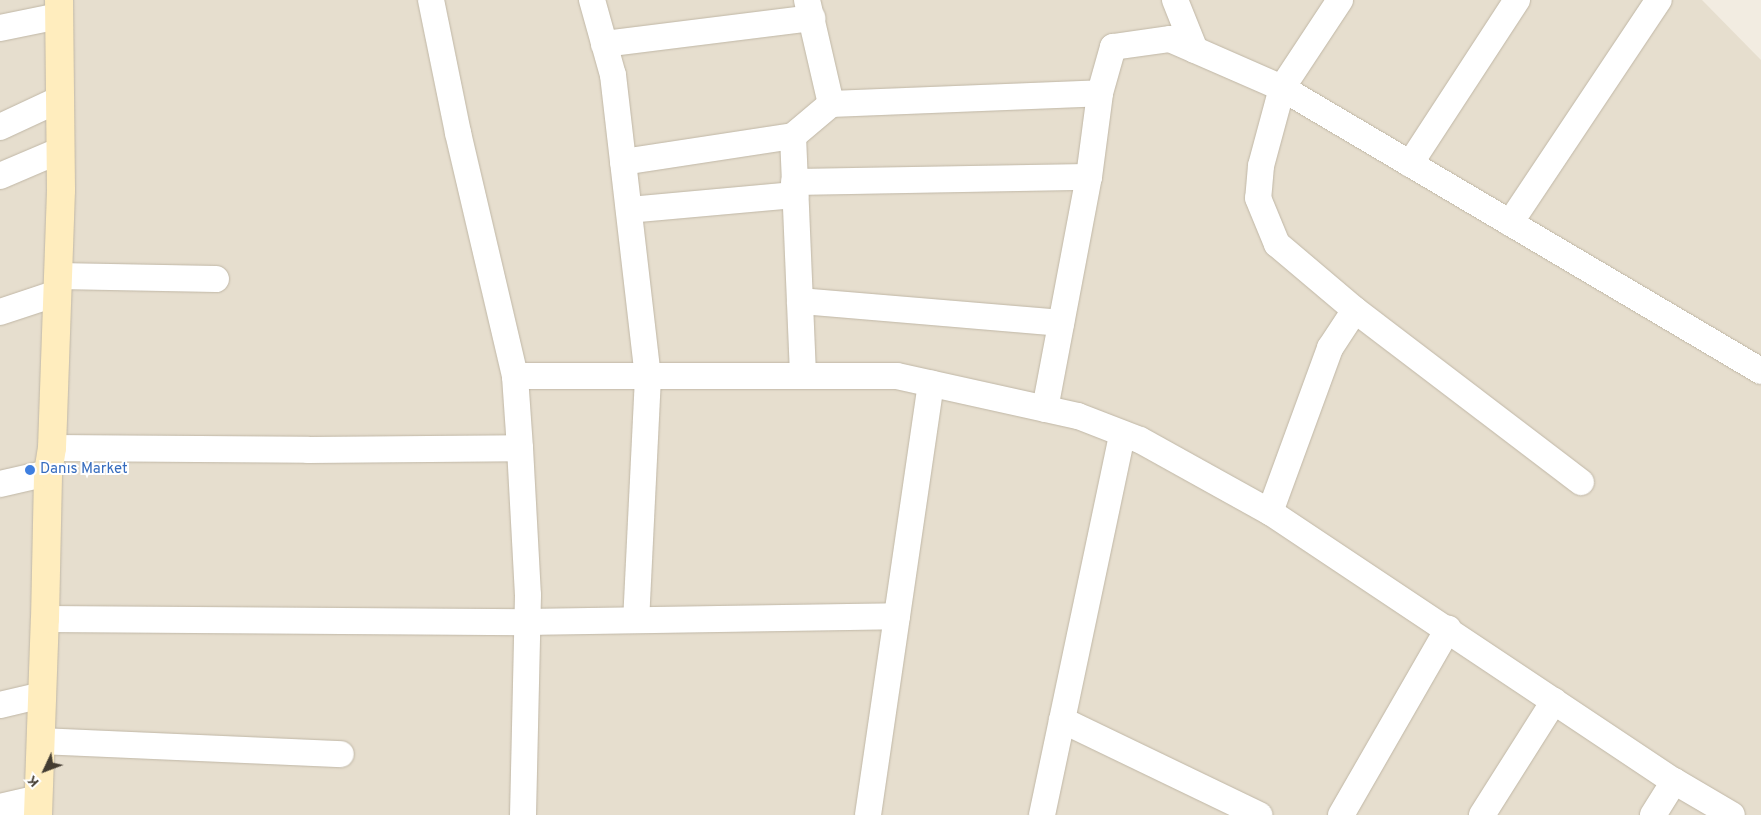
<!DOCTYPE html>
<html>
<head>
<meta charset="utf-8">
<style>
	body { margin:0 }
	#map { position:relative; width:1761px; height:815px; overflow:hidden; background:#f2ece1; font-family:Overpass,sans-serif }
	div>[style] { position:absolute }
	.residential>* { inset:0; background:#e6dece }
	.roads { filter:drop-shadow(0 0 1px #c0b7a6) drop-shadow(0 0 1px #c0b7a6) }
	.street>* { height:26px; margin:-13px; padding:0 13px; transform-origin:13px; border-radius:13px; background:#fff }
	.secondary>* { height:28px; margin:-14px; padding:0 14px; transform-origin:14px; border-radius:14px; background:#ffedbe }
	.dots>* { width:14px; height:14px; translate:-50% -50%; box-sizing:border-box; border:2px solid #fff; border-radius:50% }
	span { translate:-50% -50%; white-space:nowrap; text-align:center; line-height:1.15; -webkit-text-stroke:4px #fff; paint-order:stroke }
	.shop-label { font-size:15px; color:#366cbe }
	.left { translate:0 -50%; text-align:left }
	.north { position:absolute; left:20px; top:745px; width:50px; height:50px; -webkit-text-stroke:4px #fff; paint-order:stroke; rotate:227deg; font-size:14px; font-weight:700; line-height:20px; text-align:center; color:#433c31 }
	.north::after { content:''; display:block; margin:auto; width:18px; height:22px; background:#433c31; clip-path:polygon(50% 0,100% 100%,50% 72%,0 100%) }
</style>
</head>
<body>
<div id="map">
	<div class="residential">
		<div style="clip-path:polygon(0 0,1702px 0,1761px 60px,1761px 815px,0 815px)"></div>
	</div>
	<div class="roads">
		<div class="street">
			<div style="left:431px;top:0;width:136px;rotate:78.5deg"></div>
			<div style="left:458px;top:133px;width:250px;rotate:76.8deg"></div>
			<div style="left:592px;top:0;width:78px;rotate:74.4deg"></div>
			<div style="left:613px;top:75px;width:304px;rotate:83.4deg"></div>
			<div style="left:648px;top:377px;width:243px;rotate:92.8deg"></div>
			<div style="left:807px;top:0;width:107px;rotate:77deg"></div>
			<div style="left:1175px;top:0;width:54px;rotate:68.2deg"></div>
			<div style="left:1340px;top:0;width:105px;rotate:123.4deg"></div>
			<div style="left:1282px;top:88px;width:81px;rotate:105.1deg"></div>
			<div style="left:1261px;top:166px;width:32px;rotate:95deg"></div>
			<div style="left:1258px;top:198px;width:50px;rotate:67.6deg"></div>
			<div style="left:1277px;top:244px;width:102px;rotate:40.2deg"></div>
			<div style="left:1355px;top:310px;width:284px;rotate:37.3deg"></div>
			<div style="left:0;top:28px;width:60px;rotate:-11.5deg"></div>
			<div style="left:604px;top:44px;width:210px;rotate:-7.1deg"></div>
			<div style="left:0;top:127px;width:66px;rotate:-25deg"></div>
			<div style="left:793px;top:136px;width:240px;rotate:87.6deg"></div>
			<div style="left:623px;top:162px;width:172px;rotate:-8.7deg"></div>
			<div style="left:793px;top:136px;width:50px;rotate:-40.1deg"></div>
			<div style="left:831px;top:104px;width:269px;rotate:-2.3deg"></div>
			<div style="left:1410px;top:164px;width:196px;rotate:-56.9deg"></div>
			<div style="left:0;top:176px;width:66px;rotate:-23.1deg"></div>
			<div style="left:794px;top:182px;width:295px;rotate:-1deg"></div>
			<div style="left:629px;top:210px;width:167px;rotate:-5.2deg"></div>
			<div style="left:1510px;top:223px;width:268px;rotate:-56.3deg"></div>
			<div style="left:58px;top:276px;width:158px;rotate:1.1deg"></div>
			<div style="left:800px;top:301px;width:262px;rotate:4.8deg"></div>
			<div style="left:0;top:312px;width:60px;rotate:-18.4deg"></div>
			<div style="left:1045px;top:409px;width:236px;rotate:-79.3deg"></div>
			<div style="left:1089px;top:177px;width:85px;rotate:-82.5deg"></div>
			<div style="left:1100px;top:93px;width:48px;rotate:-74.2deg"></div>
			<div style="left:1113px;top:47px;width:58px;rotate:-8deg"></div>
			<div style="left:1170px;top:39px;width:122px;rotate:23.6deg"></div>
			<div style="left:1282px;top:88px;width:556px;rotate:30.58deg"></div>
			<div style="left:52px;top:448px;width:256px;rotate:0.4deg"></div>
			<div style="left:308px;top:450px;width:212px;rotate:-0.5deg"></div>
			<div style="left:520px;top:448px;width:72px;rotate:-94deg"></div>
			<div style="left:515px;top:376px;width:382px"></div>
			<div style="left:897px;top:376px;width:185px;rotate:12.5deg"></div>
			<div style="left:1078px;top:416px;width:66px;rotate:21.2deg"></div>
			<div style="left:1140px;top:440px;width:149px;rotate:29deg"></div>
			<div style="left:1270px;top:512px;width:485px;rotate:33.7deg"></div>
			<div style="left:1674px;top:781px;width:67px;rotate:30.4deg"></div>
			<div style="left:520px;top:448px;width:147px;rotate:86.9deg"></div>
			<div style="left:528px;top:595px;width:220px;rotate:91.3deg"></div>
			<div style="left:0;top:484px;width:49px;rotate:-12.9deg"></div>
			<div style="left:1270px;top:512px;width:175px;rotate:-69.9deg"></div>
			<div style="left:1330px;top:348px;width:45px;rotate:-56.7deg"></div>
			<div style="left:45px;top:619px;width:483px;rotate:0.4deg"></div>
			<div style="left:528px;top:622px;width:369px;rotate:-0.9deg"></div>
			<div style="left:0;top:705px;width:43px;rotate:-13.4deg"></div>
			<div style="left:1062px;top:720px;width:219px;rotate:25.7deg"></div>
			<div style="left:41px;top:741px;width:300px;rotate:2.5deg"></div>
			<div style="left:0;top:807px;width:39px;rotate:-13deg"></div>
			<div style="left:868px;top:815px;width:436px;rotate:-81.7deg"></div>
			<div style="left:1042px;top:815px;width:389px;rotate:-78.1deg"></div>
			<div style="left:1341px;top:815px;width:215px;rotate:-60.1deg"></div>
			<div style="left:1482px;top:815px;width:135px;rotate:-57.7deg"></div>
			<div style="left:1653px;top:815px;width:40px;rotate:-58deg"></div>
		</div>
		<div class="secondary">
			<div style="left:38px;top:815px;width:196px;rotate:-88deg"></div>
			<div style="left:45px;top:619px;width:146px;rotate:-88.8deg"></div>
			<div style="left:48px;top:473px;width:25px;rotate:-81deg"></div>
			<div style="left:52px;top:448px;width:258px;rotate:-88deg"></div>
			<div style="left:61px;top:190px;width:190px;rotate:-90.6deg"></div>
		</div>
	</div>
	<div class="dots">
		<div style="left:30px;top:470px;background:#3f7fe0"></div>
	</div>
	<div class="shop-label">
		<span class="left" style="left:40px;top:470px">Danıs Market</span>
	</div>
	<div class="north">K</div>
</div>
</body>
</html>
